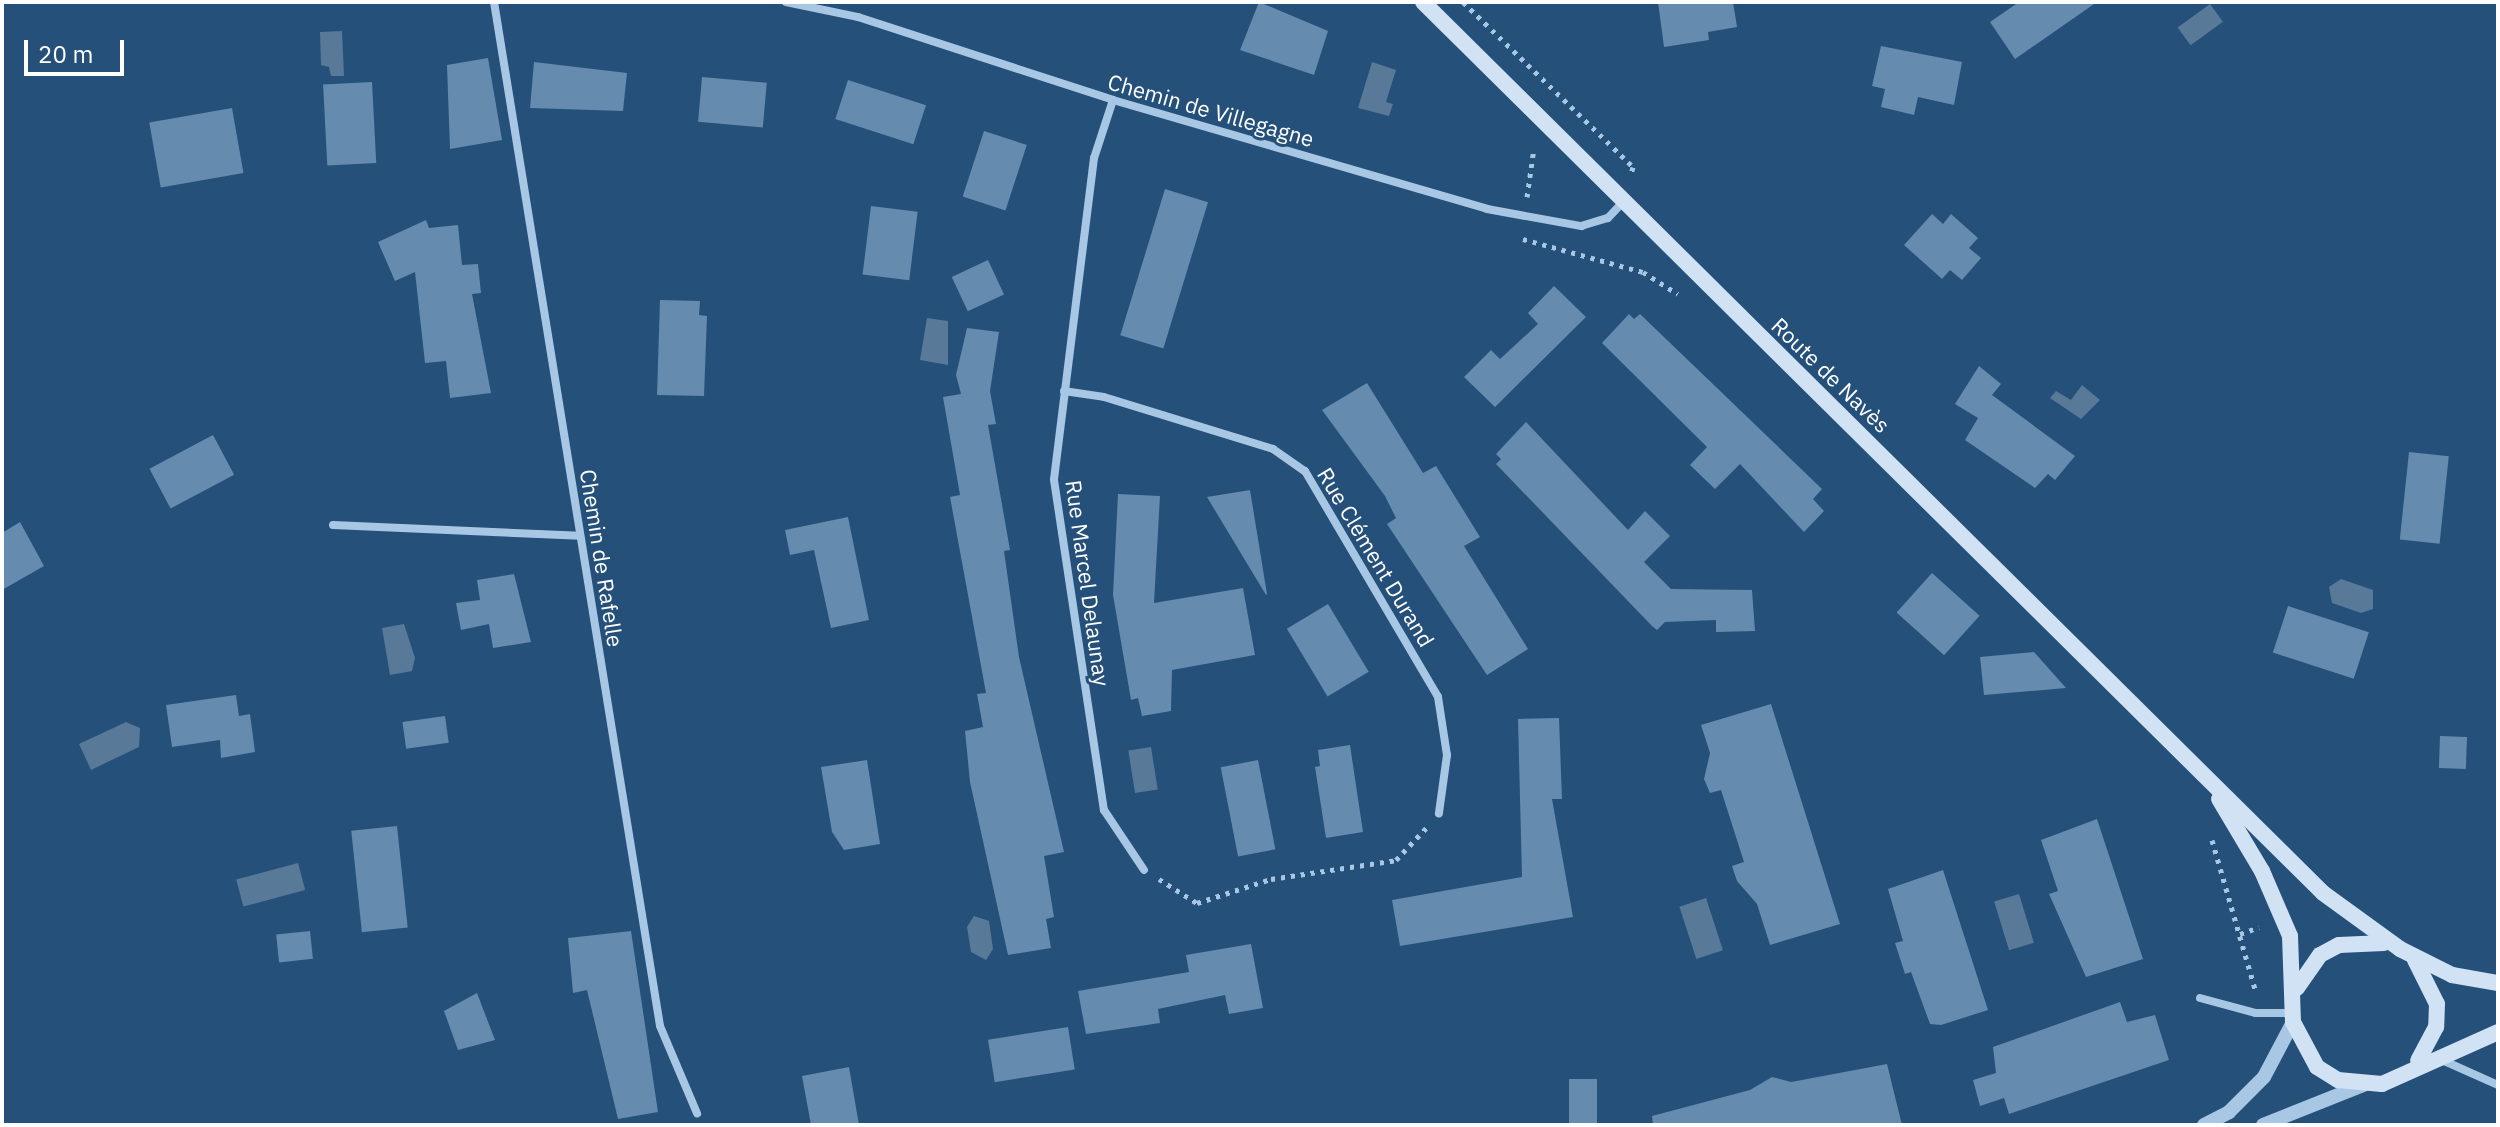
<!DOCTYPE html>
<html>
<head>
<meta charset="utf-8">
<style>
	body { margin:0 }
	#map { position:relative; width:2500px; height:1127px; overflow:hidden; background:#25507a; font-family:"IBM Plex Sans",sans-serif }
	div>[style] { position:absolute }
	.water>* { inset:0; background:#597998; transform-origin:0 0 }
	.building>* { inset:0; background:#658baf; transform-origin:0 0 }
	.path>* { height:5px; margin-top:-2.5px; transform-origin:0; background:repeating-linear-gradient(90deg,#a7c7e4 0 4px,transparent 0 10px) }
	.minor>* { height:8px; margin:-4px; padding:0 4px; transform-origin:4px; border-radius:4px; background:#a7c7e4 }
	.tertiary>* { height:14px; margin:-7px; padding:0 7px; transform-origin:7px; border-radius:7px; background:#a7c7e4 }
	.secondary>* { height:16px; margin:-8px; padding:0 8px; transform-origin:8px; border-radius:8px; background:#d0e2f4 }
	span { translate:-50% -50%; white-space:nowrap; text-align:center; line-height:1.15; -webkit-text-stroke:6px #25507a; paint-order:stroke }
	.street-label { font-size:22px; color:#fff }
	.frame { position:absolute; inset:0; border:4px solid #fff; pointer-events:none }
	.scale { position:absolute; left:24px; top:40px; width:100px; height:36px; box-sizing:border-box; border:4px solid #fff; border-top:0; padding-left:10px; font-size:24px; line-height:28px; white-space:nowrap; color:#fff; -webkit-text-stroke:6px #25507a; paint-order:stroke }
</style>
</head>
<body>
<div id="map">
	<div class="water">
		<div style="left:2210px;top:4px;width:22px;height:40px;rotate:54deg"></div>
		<div style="clip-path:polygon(342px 31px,344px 76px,331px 76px,329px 67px,321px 65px,320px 32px)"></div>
		<div style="clip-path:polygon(1372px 62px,1396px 70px,1386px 102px,1393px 104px,1389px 116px,1358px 108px)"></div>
		<div style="clip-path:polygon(927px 318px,948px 321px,948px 365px,920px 360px)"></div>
		<div style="clip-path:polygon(2082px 385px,2100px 400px,2081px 419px,2050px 398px,2056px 391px,2071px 400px)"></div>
		<div style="clip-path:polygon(2341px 579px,2373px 590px,2373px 609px,2361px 613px,2332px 603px,2329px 587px)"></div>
		<div style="clip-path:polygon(404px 624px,415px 658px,412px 671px,390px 675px,382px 628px)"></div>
		<div style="clip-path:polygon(126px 722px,140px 728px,139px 747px,91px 770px,79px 744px)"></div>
		<div style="left:1151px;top:747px;width:43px;height:23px;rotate:81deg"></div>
		<div style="left:298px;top:863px;width:28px;height:64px;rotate:75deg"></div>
		<div style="left:2019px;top:894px;width:51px;height:26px;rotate:73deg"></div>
		<div style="left:1706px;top:898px;width:55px;height:28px;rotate:72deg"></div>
		<div style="clip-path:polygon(974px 916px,989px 921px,993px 949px,986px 960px,971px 952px,967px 927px)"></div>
	</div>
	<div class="building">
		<div style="clip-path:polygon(1259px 2px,1328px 31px,1314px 75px,1240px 50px)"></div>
		<div style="clip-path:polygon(1658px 2px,1733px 2px,1737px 27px,1708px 32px,1709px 40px,1664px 47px)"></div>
		<div style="clip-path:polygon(2019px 2px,2097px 2px,2015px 59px,1990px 22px)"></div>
		<div style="clip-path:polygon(1881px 46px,1962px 62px,1954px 105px,1918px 97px,1914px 115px,1881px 107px,1885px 89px,1872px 86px)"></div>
		<div style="clip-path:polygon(488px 58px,502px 140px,450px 149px,447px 65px)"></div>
		<div style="clip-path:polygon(534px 62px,627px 73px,623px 111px,530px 108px)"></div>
		<div style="left:702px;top:77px;width:65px;height:45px;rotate:5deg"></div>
		<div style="left:848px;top:80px;width:82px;height:41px;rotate:18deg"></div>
		<div style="left:372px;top:82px;width:81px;height:49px;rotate:87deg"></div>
		<div style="left:232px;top:108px;width:66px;height:84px;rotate:80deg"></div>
		<div style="left:984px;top:131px;width:45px;height:69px;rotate:18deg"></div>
		<div style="left:1165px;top:189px;width:45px;height:153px;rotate:17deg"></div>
		<div style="left:871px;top:206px;width:47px;height:69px;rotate:7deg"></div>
		<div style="clip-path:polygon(1932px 214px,1943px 224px,1951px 214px,1978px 238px,1969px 248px,1981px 258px,1962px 280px,1950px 270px,1942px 279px,1904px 245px)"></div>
		<div style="clip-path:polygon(426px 220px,429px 228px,458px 225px,462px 265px,478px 264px,481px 293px,472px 294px,491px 393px,450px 398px,446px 361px,425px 363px,415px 272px,395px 281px,378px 242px)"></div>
		<div style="left:988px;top:260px;width:38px;height:40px;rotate:65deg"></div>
		<div style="clip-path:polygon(1554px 286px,1586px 317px,1495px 407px,1464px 377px,1491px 350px,1500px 359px,1538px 324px,1528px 313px)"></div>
		<div style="clip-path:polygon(660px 300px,700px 301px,699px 315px,707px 316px,704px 396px,657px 395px)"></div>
		<div style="clip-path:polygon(1629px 314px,1634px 319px,1640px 314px,1822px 489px,1813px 499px,1824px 511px,1804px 532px,1740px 464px,1715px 489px,1690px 465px,1707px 447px,1602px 343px)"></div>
		<div style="clip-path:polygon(967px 328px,999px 332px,990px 391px,996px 424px,988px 425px,1010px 550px,1004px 551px,1019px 657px,1064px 852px,1044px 856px,1054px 917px,1046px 919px,1051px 948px,1008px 955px,970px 782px,965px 731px,983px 727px,977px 694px,986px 693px,950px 497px,960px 495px,943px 397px,961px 394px,956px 375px)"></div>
		<div style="clip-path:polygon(1979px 366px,2001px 384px,1992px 395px,2075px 456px,2055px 480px,2048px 474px,2035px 488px,1965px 440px,1978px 418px,1955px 404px)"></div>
		<div style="clip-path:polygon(1367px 383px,1423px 473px,1436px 466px,1480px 537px,1464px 546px,1528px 649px,1487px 675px,1387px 524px,1396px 518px,1385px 496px,1322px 410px)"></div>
		<div style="clip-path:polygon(1526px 422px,1628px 530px,1645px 511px,1670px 536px,1644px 562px,1671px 589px,1752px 590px,1755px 631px,1716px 632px,1716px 620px,1665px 622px,1657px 630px,1652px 626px,1496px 464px,1501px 459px,1496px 454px)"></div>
		<div style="left:213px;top:435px;width:45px;height:72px;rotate:62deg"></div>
		<div style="left:2409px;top:452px;width:40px;height:88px;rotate:6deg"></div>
		<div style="clip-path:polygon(1250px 490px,1267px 594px,1266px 595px,1207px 497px)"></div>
		<div style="clip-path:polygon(1118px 494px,1160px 496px,1154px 603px,1243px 588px,1255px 655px,1172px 670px,1171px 711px,1142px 716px,1138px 698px,1131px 700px,1113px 595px)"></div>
		<div style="clip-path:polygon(848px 517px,869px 620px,831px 628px,814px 550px,790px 555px,785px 530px)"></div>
		<div style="clip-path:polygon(20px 522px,44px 566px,2px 590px,2px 533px)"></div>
		<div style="left:1932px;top:573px;width:64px;height:53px;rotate:42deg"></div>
		<div style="clip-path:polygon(514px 574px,531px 642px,493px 648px,489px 624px,461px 630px,456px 603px,480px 600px,477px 580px)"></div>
		<div style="left:1328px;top:604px;width:79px;height:48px;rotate:59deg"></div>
		<div style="left:2288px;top:606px;width:85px;height:49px;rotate:18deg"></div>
		<div style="clip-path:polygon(2034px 652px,2066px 688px,1984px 695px,1980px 657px)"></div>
		<div style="clip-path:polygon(236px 695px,239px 716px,250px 714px,255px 752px,221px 758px,220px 740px,172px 747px,166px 705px)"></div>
		<div style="clip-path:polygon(1771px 704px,1840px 924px,1770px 945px,1757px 904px,1737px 881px,1732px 866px,1744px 862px,1721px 790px,1710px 793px,1704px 779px,1710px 753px,1701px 725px)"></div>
		<div style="left:445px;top:716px;width:27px;height:43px;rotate:82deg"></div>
		<div style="clip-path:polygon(1559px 718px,1562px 799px,1552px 799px,1573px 917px,1400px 946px,1392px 900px,1522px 877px,1518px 719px)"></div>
		<div style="left:2440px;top:736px;width:27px;height:32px;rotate:2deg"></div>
		<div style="clip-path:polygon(1350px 745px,1363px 832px,1326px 838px,1315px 767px,1320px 766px,1318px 750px)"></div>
		<div style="clip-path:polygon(867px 760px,880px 844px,844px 850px,832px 832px,821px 767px)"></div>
		<div style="left:1258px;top:760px;width:91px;height:38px;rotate:79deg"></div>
		<div style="clip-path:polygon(2097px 819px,2143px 959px,2086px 977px,2049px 894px,2058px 891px,2041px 840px)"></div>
		<div style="left:397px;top:826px;width:102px;height:46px;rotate:84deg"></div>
		<div style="clip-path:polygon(1943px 870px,1988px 1010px,1941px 1025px,1930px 1024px,1911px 972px,1905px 974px,1895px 943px,1903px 941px,1888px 889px)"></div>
		<div style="left:310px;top:931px;width:28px;height:34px;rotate:84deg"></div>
		<div style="clip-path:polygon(631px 931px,658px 1112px,618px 1119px,587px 990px,573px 993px,568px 938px)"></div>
		<div style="clip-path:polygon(1251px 944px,1263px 1008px,1229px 1014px,1225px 995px,1158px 1009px,1160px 1023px,1086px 1034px,1078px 991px,1189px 972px,1186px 955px)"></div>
		<div style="clip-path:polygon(477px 993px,495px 1040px,458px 1050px,444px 1011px)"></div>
		<div style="clip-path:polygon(2120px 1002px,2127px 1022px,2155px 1015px,2169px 1060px,2009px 1114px,2004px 1098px,1980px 1106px,1973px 1080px,1996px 1073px,1993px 1047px)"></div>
		<div style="left:1068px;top:1027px;width:43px;height:81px;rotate:81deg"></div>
		<div style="clip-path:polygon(1887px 1064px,1902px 1125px,1653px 1125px,1652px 1116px,1750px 1090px,1772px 1077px,1791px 1082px)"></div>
		<div style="clip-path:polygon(849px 1067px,859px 1125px,811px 1125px,802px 1076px)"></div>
		<div style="left:1597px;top:1079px;width:46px;height:28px;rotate:90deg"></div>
	</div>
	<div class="path">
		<div style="left:1463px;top:2px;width:237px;rotate:44.1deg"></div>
		<div style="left:1633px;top:167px;width:7px;rotate:106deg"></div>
		<div style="left:1527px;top:197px;width:49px;rotate:-81.9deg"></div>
		<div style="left:1523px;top:239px;width:124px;rotate:15.4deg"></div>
		<div style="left:1643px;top:272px;width:41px;rotate:32.2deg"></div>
		<div style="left:2212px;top:840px;width:158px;rotate:73.9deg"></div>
		<div style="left:1159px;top:879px;width:45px;rotate:32.3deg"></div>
		<div style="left:1197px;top:903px;width:78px;rotate:-18deg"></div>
		<div style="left:1271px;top:879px;width:126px;rotate:-8.6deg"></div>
		<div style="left:1396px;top:860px;width:44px;rotate:-46.8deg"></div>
		<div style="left:2240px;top:934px;width:20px;rotate:-20deg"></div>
	</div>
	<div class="minor">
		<div style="left:494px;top:2px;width:1037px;rotate:80.79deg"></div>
		<div style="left:660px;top:1026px;width:95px;rotate:67deg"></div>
		<div style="left:786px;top:2px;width:74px;rotate:11.8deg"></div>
		<div style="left:858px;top:17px;width:268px;rotate:18deg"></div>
		<div style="left:1113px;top:100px;width:390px;rotate:16.2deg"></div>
		<div style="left:1487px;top:209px;width:96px;rotate:10.3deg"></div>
		<div style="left:1581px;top:226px;width:28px;rotate:-17deg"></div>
		<div style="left:1608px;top:218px;width:22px;rotate:-47deg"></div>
		<div style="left:1113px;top:100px;width:61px;rotate:108.1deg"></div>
		<div style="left:1094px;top:158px;width:324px;rotate:97.1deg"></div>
		<div style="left:1054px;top:480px;width:334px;rotate:81.4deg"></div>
		<div style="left:1104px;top:810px;width:72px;rotate:56.3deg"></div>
		<div style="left:1064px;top:391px;width:40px;rotate:8.5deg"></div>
		<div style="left:1104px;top:397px;width:177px;rotate:17.1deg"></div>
		<div style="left:1273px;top:449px;width:39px;rotate:35deg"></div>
		<div style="left:1305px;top:471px;width:262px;rotate:59.5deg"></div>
		<div style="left:1438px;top:697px;width:59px;rotate:81.2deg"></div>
		<div style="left:1447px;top:755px;width:59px;rotate:97.9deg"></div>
		<div style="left:333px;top:525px;width:247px;rotate:2.5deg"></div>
		<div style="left:2200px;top:998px;width:58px;rotate:15deg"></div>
		<div style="left:2256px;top:1013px;width:37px"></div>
		<div style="left:2442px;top:1060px;width:61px;rotate:24.1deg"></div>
	</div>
	<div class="tertiary">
		<div style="left:2204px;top:1125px;width:28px;rotate:-27deg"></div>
		<div style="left:2229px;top:1112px;width:49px;rotate:-45deg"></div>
		<div style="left:2264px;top:1077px;width:62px;rotate:-62.2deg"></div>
		<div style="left:2263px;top:1125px;width:108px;rotate:-21.8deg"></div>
	</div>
	<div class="secondary">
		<div style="left:1423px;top:2px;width:1266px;rotate:44.71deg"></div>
		<div style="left:2323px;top:893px;width:95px;rotate:36deg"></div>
		<div style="left:2400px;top:949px;width:58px;rotate:26.6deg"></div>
		<div style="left:2452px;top:975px;width:47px;rotate:9.9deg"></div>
		<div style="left:2219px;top:799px;width:84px;rotate:59.2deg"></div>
		<div style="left:2262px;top:871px;width:71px;rotate:66.7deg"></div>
		<div style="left:2290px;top:936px;width:86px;rotate:88deg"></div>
		<div style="left:2293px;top:1022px;width:51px;rotate:61.9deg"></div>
		<div style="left:2317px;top:1067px;width:25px;rotate:32deg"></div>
		<div style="left:2338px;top:1080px;width:44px;rotate:5.2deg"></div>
		<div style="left:2382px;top:1084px;width:127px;rotate:-24.1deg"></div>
		<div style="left:2415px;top:960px;width:49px;rotate:63.4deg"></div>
		<div style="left:2437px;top:1004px;width:23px;rotate:92deg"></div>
		<div style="left:2436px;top:1027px;width:38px;rotate:118deg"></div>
		<div style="left:2297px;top:988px;width:40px;rotate:-55.1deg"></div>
		<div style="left:2320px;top:955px;width:21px;rotate:-28deg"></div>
		<div style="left:2339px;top:945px;width:45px;rotate:-2.5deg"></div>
	</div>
	<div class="street-label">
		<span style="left:1211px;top:110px;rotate:16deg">Chemin de Villegagne</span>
		<span style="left:1831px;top:375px;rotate:44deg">Route de Navès</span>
		<span style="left:1376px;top:557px;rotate:59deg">Rue Clément Durand</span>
		<span style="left:602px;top:558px;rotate:81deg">Chemin de Rafelle</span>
		<span style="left:1088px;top:583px;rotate:82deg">Rue Marcel Delaunay</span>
	</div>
	<div class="frame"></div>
	<div class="scale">20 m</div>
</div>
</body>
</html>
